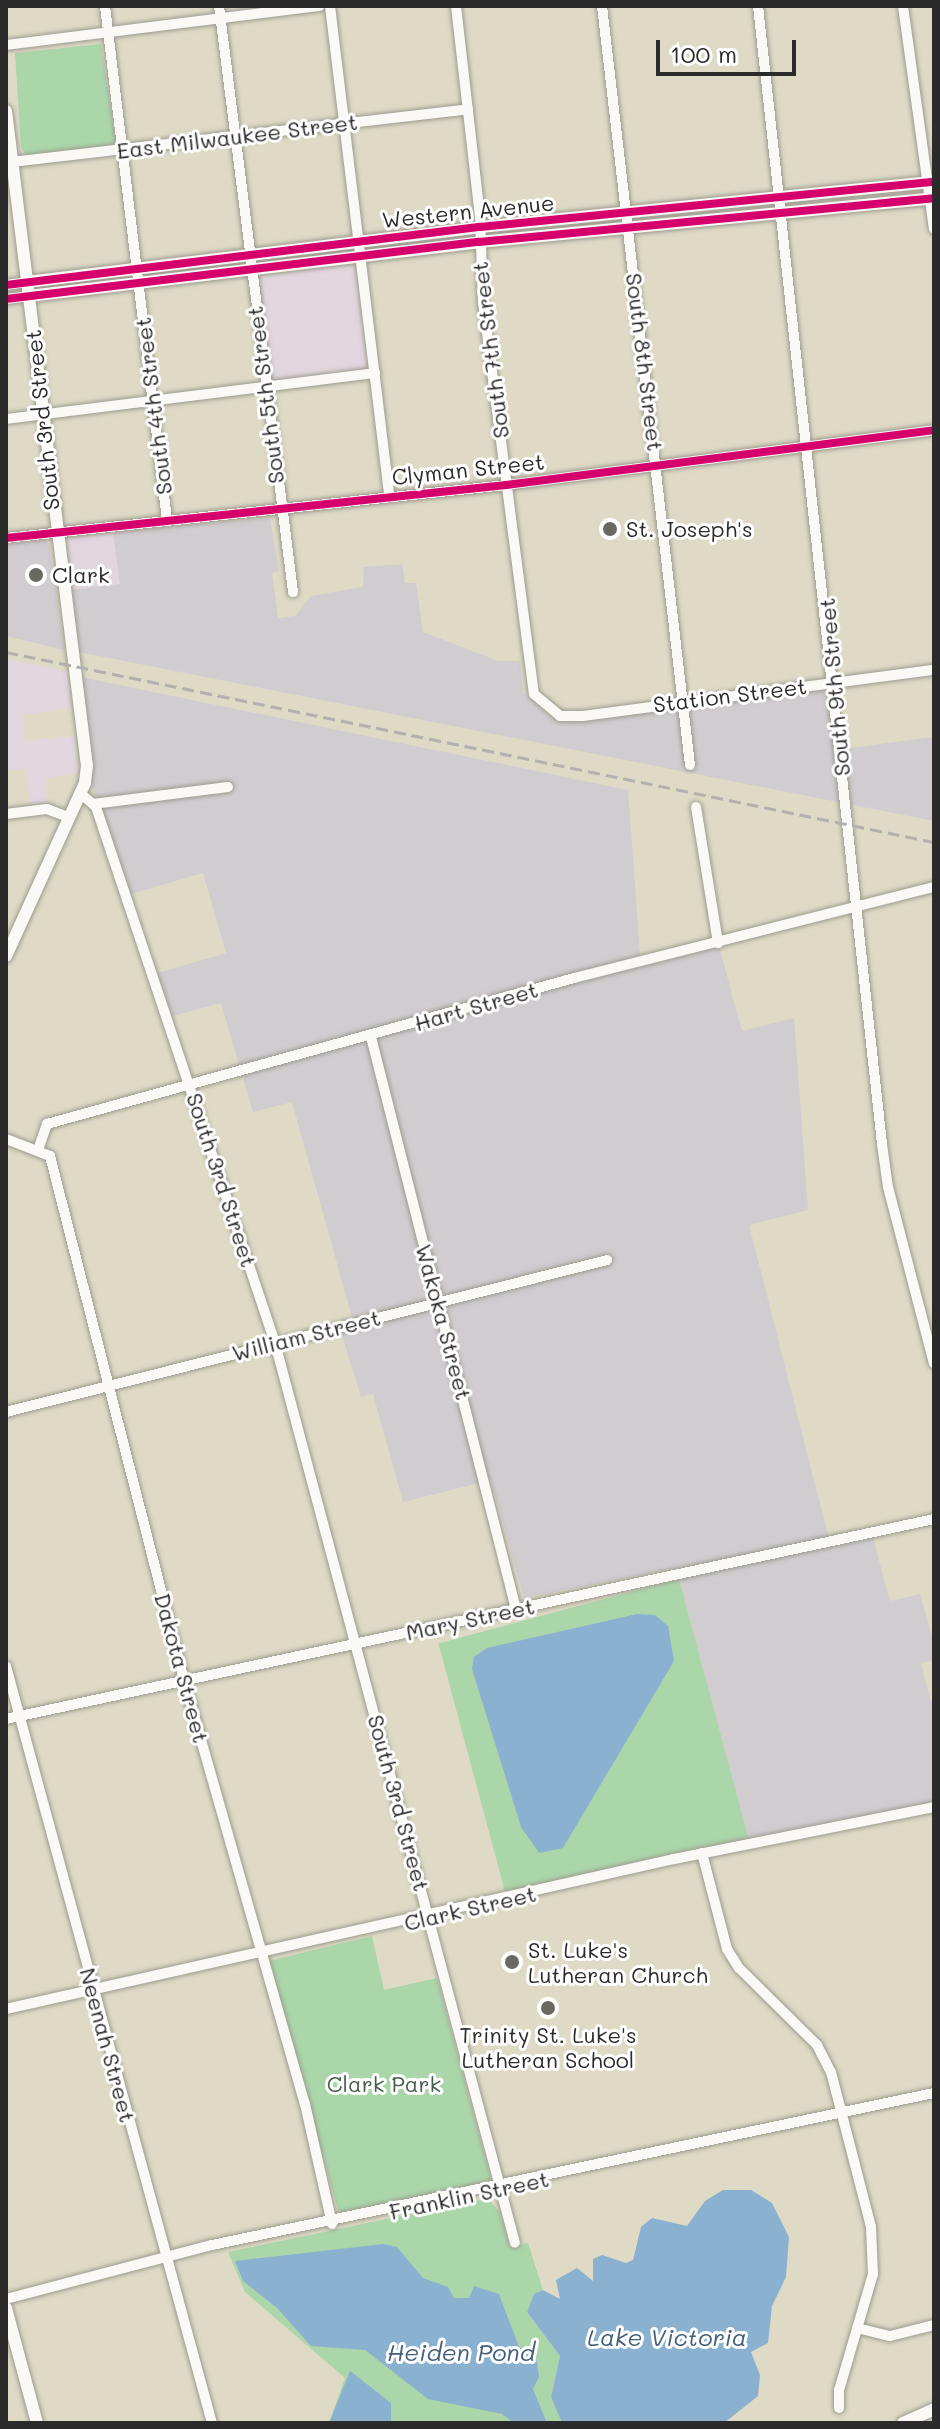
<!DOCTYPE html>
<html>
<head>
<meta charset="utf-8">
<style>
	body { margin:0 }
	#map { position:relative; width:940px; height:2429px; overflow:hidden; background:#dedac6; font-family:Mali,sans-serif }
	div>[style] { position:absolute }
	.built>* { inset:0; background:#e2d6de; transform-origin:0 0 }
	.industrial>* { inset:0; background:#d1ccd0 }
	.green>* { inset:0; background:#abd6aa; transform-origin:0 0 }
	.water>* { inset:0; background:#8bb1d1 }
	.roads { filter:drop-shadow(0 0 2px #9d9b90) drop-shadow(0 0 2px #9d9b90) }
	.minor>* { height:10px; margin:-5px; padding:0 5px; transform-origin:5px; border-radius:5px; background:#faf9f6 }
	.tertiary>* { height:12px; margin:-6px; padding:0 6px; transform-origin:6px; border-radius:6px; background:#faf9f6 }
	.rail>* { height:3px; margin-top:-1.5px; transform-origin:0; background:repeating-linear-gradient(90deg,#b2b1ae 0 12px,transparent 0 18px) }
	.cycleway>* { height:8px; margin:-4px; padding:0 4px; transform-origin:4px; border-radius:4px; background:#d6006c }
	.dots>* { width:22px; height:22px; translate:-50% -50%; box-sizing:border-box; border:4px solid #fff; border-radius:50% }
	span { translate:-50% -50%; white-space:nowrap; text-align:center; line-height:1.15; -webkit-text-stroke:6px #fff; paint-order:stroke }
	.street-label { font-size:22px; color:#2b2b2b }
	.poi-label { font-size:22px; color:#2b2b2b }
	.left { translate:0 -50%; text-align:left }
	.park-label { font-size:22px; color:#455d4a }
	.water-label { font-size:24px; color:#465f78; font-style:italic }
	.frame { position:absolute; inset:0; border:8px solid #2b2b2b; pointer-events:none }
	.scale { position:absolute; left:656px; top:40px; width:140px; height:36px; box-sizing:border-box; border:4px solid #2b2b2b; border-top:0; padding-left:10px; font-size:24px; line-height:28px; white-space:nowrap; color:#2b2b2b; -webkit-text-stroke:6px #fff; paint-order:stroke }
</style>
</head>
<body>
<div id="map">
	<div class="built">
		<div style="clip-path:polygon(346px 264px,355px 270px,368px 371px,270px 383px,259px 277px)"></div>
		<div style="left:113px;top:532px;width:53px;height:49px;rotate:81deg"></div>
		<div style="clip-path:polygon(6px 659px,67px 671px,71px 708px,22px 715px,25px 741px,75px 736px,77px 773px,45px 778px,47px 802px,31px 804px,26px 769px,6px 771px)"></div>
	</div>
	<div class="industrial">
		<div style="clip-path:polygon(270px 518px,279px 571px,272px 573px,278px 618px,295px 616px,311px 596px,363px 587px,364px 567px,402px 564px,405px 583px,416px 583px,423px 632px,498px 661px,520px 661px,523px 692px,551px 717px,826px 690px,835px 750px,934px 737px,934px 821px,79px 652px,70px 590px,120px 584px,113px 532px)"></div>
		<div style="clip-path:polygon(45px 540px,50px 546px,64px 650px,6px 636px,6px 544px)"></div>
		<div style="clip-path:polygon(81px 677px,628px 790px,641px 967px,719px 946px,742px 1031px,794px 1018px,808px 1210px,749px 1225px,831px 1547px,873px 1538px,890px 1601px,920px 1594px,934px 1644px,934px 1660px,921px 1663px,934px 1713px,934px 1802px,748px 1839px,676px 1568px,524px 1598px,491px 1480px,403px 1502px,373px 1394px,361px 1397px,341px 1332px,355px 1328px,292px 1102px,253px 1112px,221px 1003px,172px 1016px,158px 973px,226px 953px,203px 873px,131px 894px,92px 785px)"></div>
	</div>
	<div class="green">
		<div style="clip-path:polygon(101px 44px,116px 144px,26px 156px,21px 147px,15px 53px)"></div>
		<div style="left:679px;top:1579px;width:269px;height:249px;rotate:75deg"></div>
		<div style="clip-path:polygon(372px 1936px,384px 1990px,437px 1978px,491px 2179px,487px 2186px,349px 2216px,338px 2210px,269px 1961px)"></div>
		<div style="clip-path:polygon(488px 2198px,500px 2213px,510px 2247px,528px 2243px,543px 2290px,534px 2295px,527px 2312px,560px 2356px,551px 2397px,562px 2423px,329px 2423px,345px 2378px,245px 2292px,228px 2252px)"></div>
	</div>
	<div class="water">
		<div style="clip-path:polygon(637px 1614px,655px 1615px,668px 1626px,674px 1661px,563px 1848px,539px 1853px,521px 1827px,472px 1669px,474px 1657px,487px 1648px)"></div>
		<div style="clip-path:polygon(723px 2190px,751px 2190px,772px 2203px,789px 2237px,786px 2277px,772px 2306px,768px 2343px,751px 2352px,760px 2375px,758px 2396px,724px 2423px,562px 2423px,551px 2397px,560px 2356px,527px 2312px,534px 2294px,543px 2290px,560px 2299px,556px 2280px,577px 2268px,593px 2281px,593px 2259px,602px 2255px,626px 2263px,633px 2260px,641px 2227px,652px 2218px,687px 2226px,705px 2201px)"></div>
		<div style="clip-path:polygon(383px 2244px,397px 2247px,423px 2278px,448px 2287px,454px 2298px,469px 2298px,474px 2286px,499px 2294px,519px 2347px,536px 2356px,539px 2377px,533px 2389px,547px 2423px,514px 2423px,502px 2414px,428px 2399px,365px 2350px,311px 2346px,277px 2308px,243px 2281px,235px 2261px)"></div>
		<div style="clip-path:polygon(350px 2371px,391px 2403px,391px 2423px,329px 2423px)"></div>
	</div>
	<div class="roads">
		<div class="minor">
			<div style="left:105px;top:6px;width:518px;rotate:83.12deg"></div>
			<div style="left:219px;top:6px;width:591px;rotate:82.8deg"></div>
			<div style="left:330px;top:6px;width:494px;rotate:83.1deg"></div>
			<div style="left:456px;top:6px;width:212px;rotate:83.5deg"></div>
			<div style="left:480px;top:217px;width:85px;rotate:88deg"></div>
			<div style="left:483px;top:302px;width:395px;rotate:82.6deg"></div>
			<div style="left:534px;top:694px;width:34px;rotate:40deg"></div>
			<div style="left:560px;top:716px;width:23px"></div>
			<div style="left:583px;top:716px;width:354px;rotate:-7.5deg"></div>
			<div style="left:602px;top:6px;width:764px;rotate:83.39deg"></div>
			<div style="left:758px;top:6px;width:1145px;rotate:83.78deg"></div>
			<div style="left:882px;top:1144px;width:43px;rotate:82.1deg"></div>
			<div style="left:888px;top:1187px;width:182px;rotate:75.4deg"></div>
			<div style="left:903px;top:6px;width:225px;rotate:82.1deg"></div>
			<div style="left:6px;top:45px;width:316px;rotate:-7.1deg"></div>
			<div style="left:12px;top:162px;width:459px;rotate:-6.6deg"></div>
			<div style="left:6px;top:285px;width:21px;rotate:-8deg"></div>
			<div style="left:6px;top:299px;width:23px;rotate:-7deg"></div>
			<div style="left:6px;top:419px;width:372px;rotate:-7.1deg"></div>
			<div style="left:6px;top:538px;width:503px;rotate:-6.05deg"></div>
			<div style="left:506px;top:485px;width:432px;rotate:-7.3deg"></div>
			<div style="left:80px;top:793px;width:21px;rotate:41deg"></div>
			<div style="left:96px;top:807px;width:565px;rotate:71.53deg"></div>
			<div style="left:275px;top:1343px;width:931px;rotate:75.07deg"></div>
			<div style="left:93px;top:804px;width:136px;rotate:-7.2deg"></div>
			<div style="left:696px;top:807px;width:138px;rotate:80.8deg"></div>
			<div style="left:6px;top:814px;width:41px;rotate:-7deg"></div>
			<div style="left:47px;top:809px;width:22px;rotate:21deg"></div>
			<div style="left:371px;top:1037px;width:590px;rotate:75.78deg"></div>
			<div style="left:6px;top:1139px;width:47px;rotate:21.1deg"></div>
			<div style="left:50px;top:1156px;width:541px;rotate:75.66deg"></div>
			<div style="left:184px;top:1680px;width:441px;rotate:74.1deg"></div>
			<div style="left:305px;top:2104px;width:123px;rotate:77.3deg"></div>
			<div style="left:38px;top:1150px;width:28px;rotate:-71deg"></div>
			<div style="left:47px;top:1124px;width:547px;rotate:-15.48deg"></div>
			<div style="left:574px;top:978px;width:371px;rotate:-14.2deg"></div>
			<div style="left:6px;top:1412px;width:620px;rotate:-14.19deg"></div>
			<div style="left:6px;top:1666px;width:785px;rotate:74.78deg"></div>
			<div style="left:6px;top:1719px;width:949px;rotate:-12.16deg"></div>
			<div style="left:702px;top:1853px;width:99px;rotate:75.4deg"></div>
			<div style="left:727px;top:1949px;width:22px;rotate:58deg"></div>
			<div style="left:739px;top:1968px;width:110px;rotate:44.6deg"></div>
			<div style="left:817px;top:2045px;width:30px;rotate:63deg"></div>
			<div style="left:831px;top:2072px;width:160px;rotate:75.5deg"></div>
			<div style="left:871px;top:2227px;width:47px;rotate:87.6deg"></div>
			<div style="left:873px;top:2274px;width:121px;rotate:106.3deg"></div>
			<div style="left:839px;top:2390px;width:18px;rotate:90deg"></div>
			<div style="left:6px;top:2009px;width:685px;rotate:-12.66deg"></div>
			<div style="left:674px;top:1859px;width:265px;rotate:-11.3deg"></div>
			<div style="left:6px;top:2299px;width:213px;rotate:-14.7deg"></div>
			<div style="left:212px;top:2245px;width:738px;rotate:-11.89deg"></div>
			<div style="left:857px;top:2328px;width:34px;rotate:14deg"></div>
			<div style="left:890px;top:2336px;width:45px;rotate:-14deg"></div>
		</div>
		<div class="tertiary">
			<div style="left:6px;top:111px;width:660px;rotate:82.95deg"></div>
			<div style="left:87px;top:766px;width:17px;rotate:97deg"></div>
			<div style="left:85px;top:783px;width:190px;rotate:114.5deg"></div>
			<div style="left:27px;top:282px;width:456px;rotate:-6.9deg"></div>
			<div style="left:480px;top:227px;width:456px;rotate:-5.7deg"></div>
			<div style="left:29px;top:296px;width:453px;rotate:-6.8deg"></div>
			<div style="left:479px;top:242px;width:457px;rotate:-5.5deg"></div>
			<div style="left:6px;top:2308px;width:119px;rotate:74.9deg"></div>
			<div style="left:903px;top:2423px;width:34px;rotate:-24deg"></div>
		</div>
	</div>
	<div class="rail">
		<div style="left:6px;top:652px;width:947px;rotate:11.57deg"></div>
	</div>
	<div class="cycleway">
		<div style="left:6px;top:285px;width:478px;rotate:-7deg"></div>
		<div style="left:480px;top:227px;width:456px;rotate:-5.7deg"></div>
		<div style="left:6px;top:299px;width:476px;rotate:-6.9deg"></div>
		<div style="left:479px;top:242px;width:457px;rotate:-5.5deg"></div>
		<div style="left:6px;top:538px;width:503px;rotate:-6.05deg"></div>
		<div style="left:506px;top:485px;width:432px;rotate:-7.3deg"></div>
	</div>
	<div class="dots">
		<div style="left:610px;top:529px;background:#6a6861"></div>
		<div style="left:36px;top:575px;background:#6a6861"></div>
		<div style="left:512px;top:1962px;background:#6a6861"></div>
		<div style="left:548px;top:2008px;background:#6a6861"></div>
	</div>
	<div class="street-label">
		<span style="left:237px;top:136px;rotate:-7deg">East Milwaukee Street</span>
		<span style="left:468px;top:211px;rotate:-6deg">Western Avenue</span>
		<span style="left:490px;top:350px;rotate:-97deg">South 7th Street</span>
		<span style="left:645px;top:362px;rotate:83deg">South 8th Street</span>
		<span style="left:265px;top:395px;rotate:-97deg">South 5th Street</span>
		<span style="left:153px;top:406px;rotate:-97deg">South 4th Street</span>
		<span style="left:42px;top:420px;rotate:-96deg">South 3rd Street</span>
		<span style="left:468px;top:469px;rotate:-6deg">Clyman Street</span>
		<span style="left:834px;top:687px;rotate:-95deg">South 9th Street</span>
		<span style="left:730px;top:695px;rotate:-7deg">Station Street</span>
		<span style="left:476px;top:1006px;rotate:-16deg">Hart Street</span>
		<span style="left:222px;top:1180px;rotate:72deg">South 3rd Street</span>
		<span style="left:444px;top:1322px;rotate:75deg">Wakoka Street</span>
		<span style="left:306px;top:1335px;rotate:-14deg">William Street</span>
		<span style="left:470px;top:1619px;rotate:-12deg">Mary Street</span>
		<span style="left:182px;top:1668px;rotate:75deg">Dakota Street</span>
		<span style="left:399px;top:1803px;rotate:75deg">South 3rd Street</span>
		<span style="left:470px;top:1908px;rotate:-13deg">Clark Street</span>
		<span style="left:108px;top:2045px;rotate:75deg">Neenah Street</span>
		<span style="left:469px;top:2195px;rotate:-12deg">Franklin Street</span>
	</div>
	<div class="poi-label">
		<span class="left" style="left:626px;top:529px">St. Joseph's</span>
		<span class="left" style="left:52px;top:575px">Clark</span>
		<span class="left" style="left:528px;top:1962px">St. Luke's<br>Lutheran Church</span>
		<span style="left:548px;top:2047px">Trinity St. Luke's<br>Lutheran School</span>
	</div>
	<div class="park-label">
		<span style="left:384px;top:2084px">Clark Park</span>
	</div>
	<div class="water-label">
		<span style="left:667px;top:2337px">Lake Victoria</span>
		<span style="left:461px;top:2352px">Heiden Pond</span>
	</div>
	<div class="frame"></div>
	<div class="scale">100 m</div>
</div>
</body>
</html>
